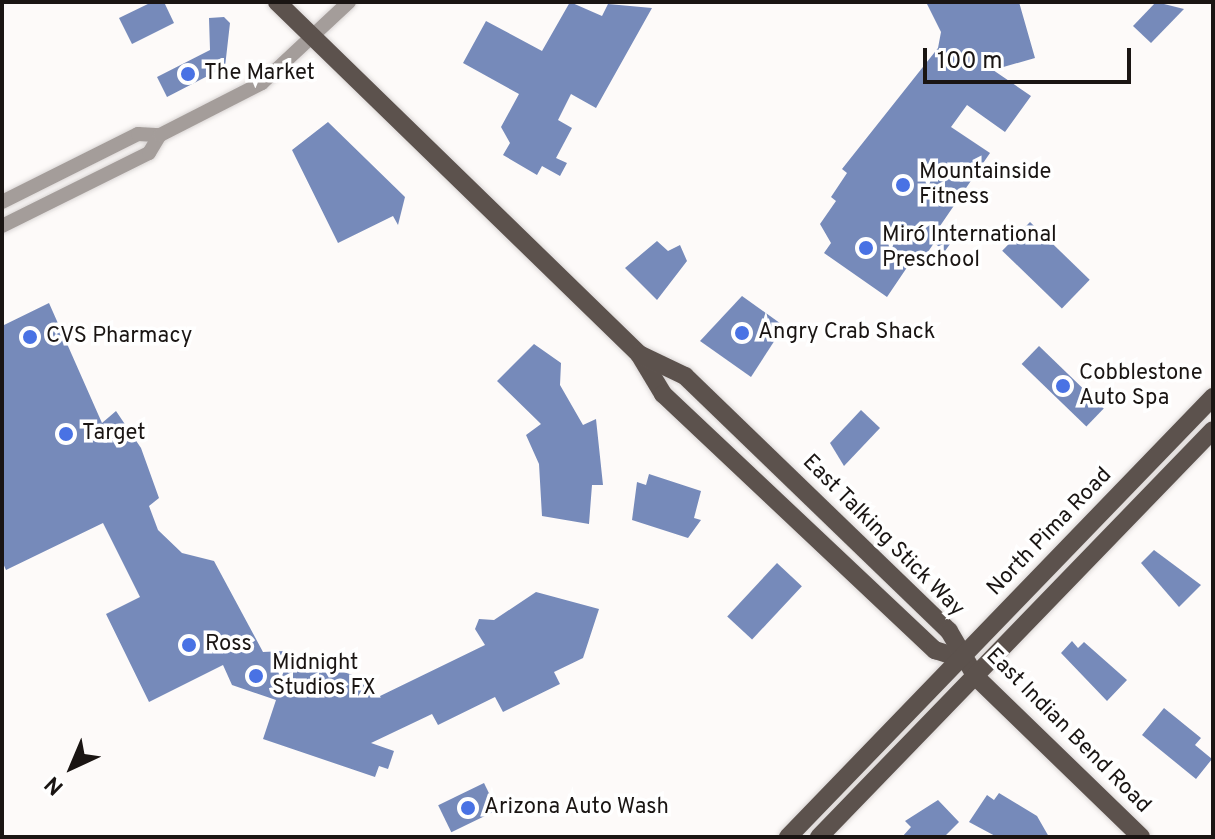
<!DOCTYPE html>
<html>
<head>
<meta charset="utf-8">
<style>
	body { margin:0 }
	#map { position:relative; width:1215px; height:839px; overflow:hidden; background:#fdfaf9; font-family:Overpass,sans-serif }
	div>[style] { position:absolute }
	.building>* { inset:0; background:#768aba; transform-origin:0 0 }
	.roads { filter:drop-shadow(0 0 2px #d9d5d4) drop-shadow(0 0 2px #d9d5d4) }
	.minor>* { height:14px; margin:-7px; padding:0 7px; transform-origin:7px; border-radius:7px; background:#a49d9a }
	.major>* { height:18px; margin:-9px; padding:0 9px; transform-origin:9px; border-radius:9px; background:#5c524d }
	.dots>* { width:22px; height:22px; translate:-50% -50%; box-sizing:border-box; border:4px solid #fff; border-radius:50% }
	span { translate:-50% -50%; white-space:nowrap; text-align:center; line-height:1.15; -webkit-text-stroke:7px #fff; paint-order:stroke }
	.poi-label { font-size:22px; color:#1a1513 }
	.left { translate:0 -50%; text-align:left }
	.street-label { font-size:22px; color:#1a1513 }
	.frame { position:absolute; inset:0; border:4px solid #1a1513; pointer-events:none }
	.north { position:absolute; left:32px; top:727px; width:80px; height:80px; -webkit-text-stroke:6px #fff; paint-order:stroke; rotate:224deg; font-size:22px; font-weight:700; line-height:32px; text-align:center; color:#1a1513 }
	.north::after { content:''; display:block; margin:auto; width:28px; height:36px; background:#1a1513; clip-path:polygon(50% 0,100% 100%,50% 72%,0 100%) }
	.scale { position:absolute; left:923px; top:48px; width:208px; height:36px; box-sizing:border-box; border:4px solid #1a1513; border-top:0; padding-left:10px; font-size:24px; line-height:28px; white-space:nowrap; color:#1a1513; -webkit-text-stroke:6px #fff; paint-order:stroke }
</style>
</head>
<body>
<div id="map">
	<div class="building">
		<div style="clip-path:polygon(152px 2px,164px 2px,174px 23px,132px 44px,119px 18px)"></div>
		<div style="clip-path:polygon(570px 2px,602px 16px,608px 4px,652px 8px,596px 108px,571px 94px,558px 120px,572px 128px,556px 158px,567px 163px,560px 176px,542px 166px,537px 175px,503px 155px,510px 143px,501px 127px,519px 94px,463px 63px,486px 21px,542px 51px)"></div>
		<div style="clip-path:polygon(926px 2px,1019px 2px,1035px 58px,993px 70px,1031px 96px,1005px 132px,967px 105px,951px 127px,990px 153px,940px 226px,955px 237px,945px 251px,934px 243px,919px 265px,912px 260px,887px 297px,824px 253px,831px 243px,820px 224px,836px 201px,831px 197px,847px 173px,842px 169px,938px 48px,941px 32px)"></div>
		<div style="clip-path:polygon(1156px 2px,1184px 9px,1151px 43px,1133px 26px)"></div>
		<div style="clip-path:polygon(224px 17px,230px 23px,225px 67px,167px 97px,157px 77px,210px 50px,209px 18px)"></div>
		<div style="clip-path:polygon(328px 122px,405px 197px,398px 225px,393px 216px,338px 243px,292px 150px)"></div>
		<div style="left:1030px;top:222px;width:83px;height:40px;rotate:44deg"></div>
		<div style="clip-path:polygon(657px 241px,668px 251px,680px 245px,687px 261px,657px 300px,625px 268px)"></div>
		<div style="clip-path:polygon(742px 296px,784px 326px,751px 377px,700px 341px)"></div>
		<div style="clip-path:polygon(49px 303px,102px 423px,116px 411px,141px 448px,159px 498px,149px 506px,158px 530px,182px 553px,214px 561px,263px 652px,284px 651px,361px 678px,378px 697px,485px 645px,475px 629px,479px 619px,494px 620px,536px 592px,599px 609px,583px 658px,554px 672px,560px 684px,503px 712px,495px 697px,438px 725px,432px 714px,371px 743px,394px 751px,388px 769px,379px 766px,375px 777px,263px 739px,276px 700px,232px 685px,223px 665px,149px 702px,106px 614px,140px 597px,103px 523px,6px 570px,2px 561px,2px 326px)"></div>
		<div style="clip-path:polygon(534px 344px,561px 363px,560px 385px,583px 425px,596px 419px,603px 485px,592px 485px,589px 524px,542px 516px,539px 464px,526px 435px,541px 424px,497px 381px)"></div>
		<div style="left:1039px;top:346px;width:90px;height:25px;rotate:44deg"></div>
		<div style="clip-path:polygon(861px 410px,880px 428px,844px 466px,830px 443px)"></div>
		<div style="clip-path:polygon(649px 474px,701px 491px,694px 518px,701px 520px,688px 538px,632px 520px,637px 482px,646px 485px)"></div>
		<div style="clip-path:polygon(1154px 550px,1201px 585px,1179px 607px,1141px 563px)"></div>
		<div style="left:777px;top:563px;width:34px;height:73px;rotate:43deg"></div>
		<div style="clip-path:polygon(1072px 641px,1078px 648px,1084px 642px,1127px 680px,1107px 701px,1061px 653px)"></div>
		<div style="clip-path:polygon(1164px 708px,1201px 738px,1195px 745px,1212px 759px,1196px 779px,1142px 735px)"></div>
		<div style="left:484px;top:783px;width:30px;height:51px;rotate:64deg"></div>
		<div style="clip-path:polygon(999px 793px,1037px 816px,1049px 837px,997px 837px,969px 822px,987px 795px,994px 800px)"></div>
		<div style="clip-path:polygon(938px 800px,959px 822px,944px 837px,902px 837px,911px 827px,905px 821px)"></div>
	</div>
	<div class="roads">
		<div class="minor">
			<div style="left:2px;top:202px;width:152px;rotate:-26.6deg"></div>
			<div style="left:138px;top:134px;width:22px;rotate:3deg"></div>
			<div style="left:2px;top:226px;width:164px;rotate:-26.4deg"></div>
			<div style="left:149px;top:153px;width:21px;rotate:-59deg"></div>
			<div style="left:160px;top:135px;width:114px;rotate:-27deg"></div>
			<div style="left:262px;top:83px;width:119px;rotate:-43deg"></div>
		</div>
		<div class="major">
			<div style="left:277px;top:2px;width:505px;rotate:44.2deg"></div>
			<div style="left:639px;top:354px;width:47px;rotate:59deg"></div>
			<div style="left:663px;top:394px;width:374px;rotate:43.3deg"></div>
			<div style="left:935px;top:650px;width:28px;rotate:18deg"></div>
			<div style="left:639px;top:354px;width:51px;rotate:25.6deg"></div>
			<div style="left:685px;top:376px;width:367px;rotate:44deg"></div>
			<div style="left:949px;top:631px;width:53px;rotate:59.6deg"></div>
			<div style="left:976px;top:677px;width:230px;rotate:44.1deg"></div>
			<div style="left:788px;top:837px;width:612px;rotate:-45.99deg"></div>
			<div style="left:819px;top:837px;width:566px;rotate:-45.93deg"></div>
		</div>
	</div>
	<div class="dots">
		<div style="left:188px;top:74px;background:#4972e4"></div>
		<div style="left:903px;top:185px;background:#4972e4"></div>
		<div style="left:866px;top:248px;background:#4972e4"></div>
		<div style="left:742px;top:333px;background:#4972e4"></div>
		<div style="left:30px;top:337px;background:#4972e4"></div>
		<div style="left:1063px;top:386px;background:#4972e4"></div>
		<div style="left:66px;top:434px;background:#4972e4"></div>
		<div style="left:189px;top:645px;background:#4972e4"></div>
		<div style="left:256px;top:676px;background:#4972e4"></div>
		<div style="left:468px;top:808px;background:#4972e4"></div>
	</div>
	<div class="poi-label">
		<span class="left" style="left:204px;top:74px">The Market</span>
		<span class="left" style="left:919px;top:185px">Mountainside<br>Fitness</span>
		<span class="left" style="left:882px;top:248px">Miró International<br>Preschool</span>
		<span class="left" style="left:758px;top:333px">Angry Crab Shack</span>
		<span class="left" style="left:46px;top:337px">CVS Pharmacy</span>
		<span class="left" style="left:1079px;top:386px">Cobblestone<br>Auto Spa</span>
		<span class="left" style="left:82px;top:434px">Target</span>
		<span class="left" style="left:205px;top:645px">Ross</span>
		<span class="left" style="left:272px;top:676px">Midnight<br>Studios FX</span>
		<span class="left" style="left:484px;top:808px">Arizona Auto Wash</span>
	</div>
	<div class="street-label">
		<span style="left:1050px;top:532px;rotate:-46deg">North Pima Road</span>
		<span style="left:883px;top:536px;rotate:45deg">East Talking Stick Way</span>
		<span style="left:1068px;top:731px;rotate:45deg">East Indian Bend Road</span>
	</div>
	<div class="frame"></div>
	<div class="north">N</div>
	<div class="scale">100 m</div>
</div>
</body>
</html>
